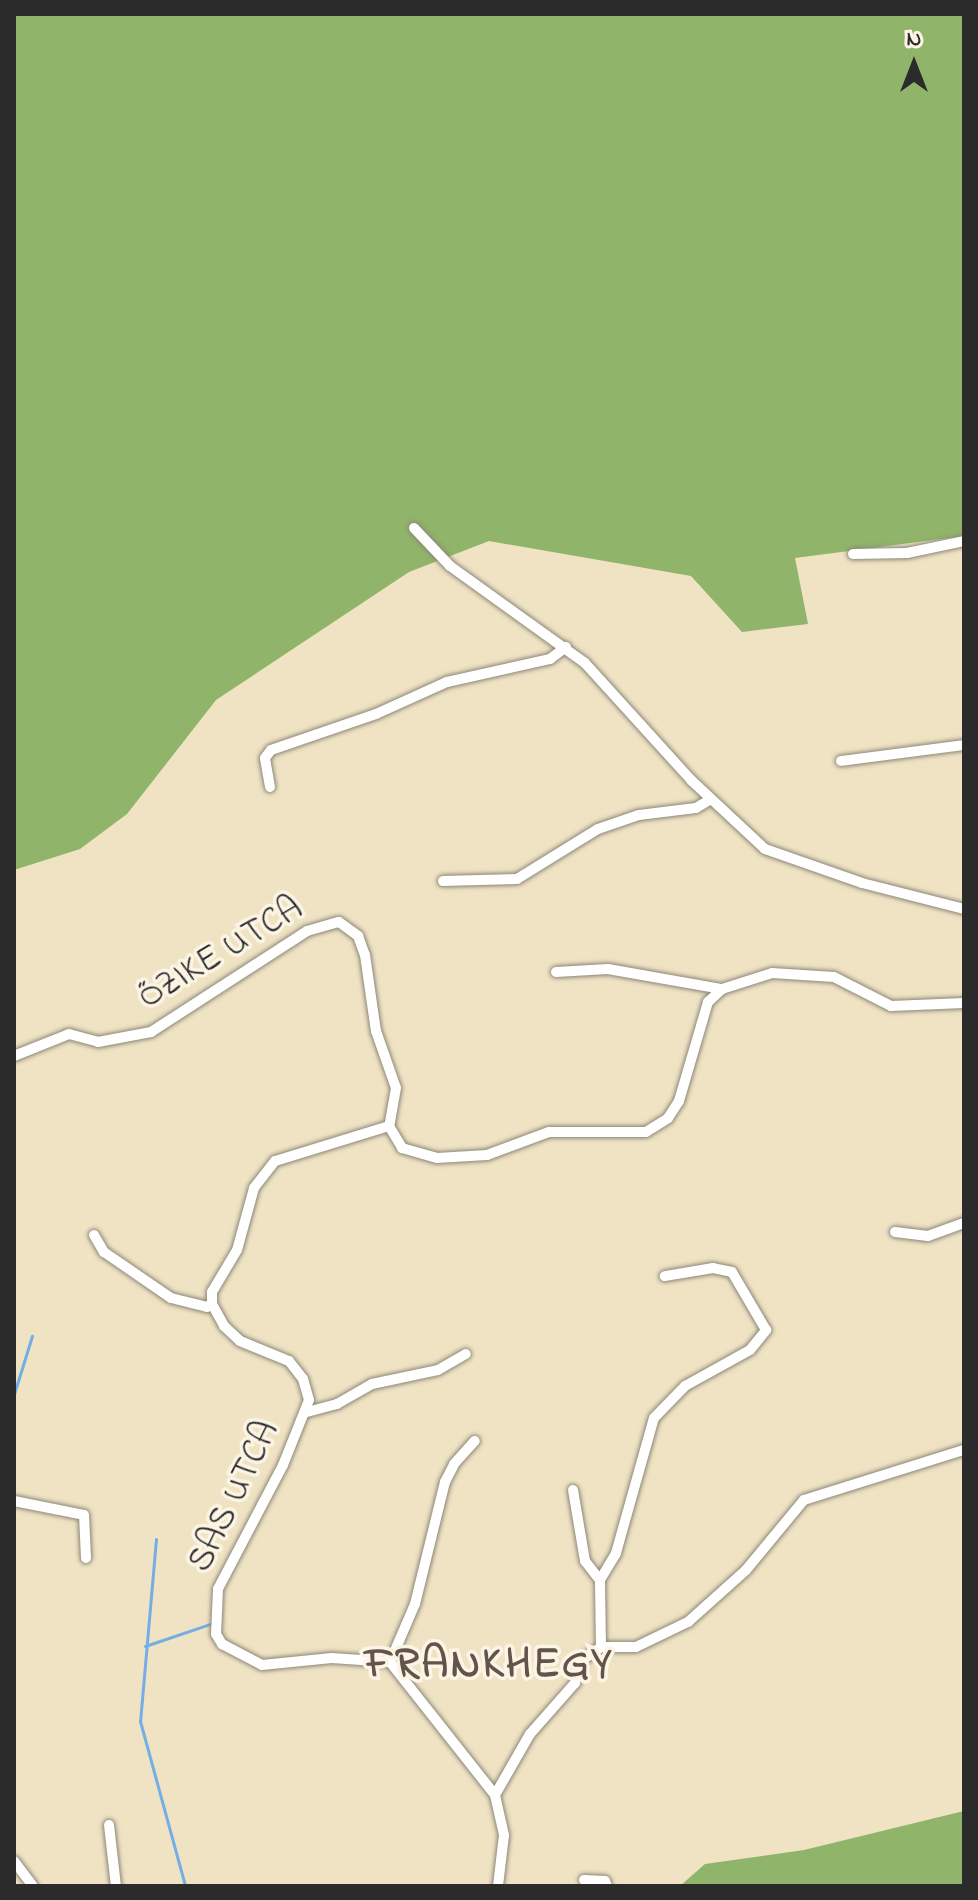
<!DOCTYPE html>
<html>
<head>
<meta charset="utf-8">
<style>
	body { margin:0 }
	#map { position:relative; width:978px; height:1900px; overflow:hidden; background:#efe3c4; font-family:"Indie Flower",sans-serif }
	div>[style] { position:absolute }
	.forest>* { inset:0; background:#90b469 }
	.stream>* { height:3px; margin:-1.5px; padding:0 1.5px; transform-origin:1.5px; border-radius:1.5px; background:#74aee4 }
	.roads { filter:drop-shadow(0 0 2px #8d8778) drop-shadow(0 0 2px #8d8778) }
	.street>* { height:10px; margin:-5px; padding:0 5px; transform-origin:5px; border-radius:5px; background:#fff }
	span { translate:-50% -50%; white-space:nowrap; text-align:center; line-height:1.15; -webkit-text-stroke:7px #fcf5e5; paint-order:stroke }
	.street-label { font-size:36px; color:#2b2b2b }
	.district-label { font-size:44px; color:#63534a; font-weight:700; letter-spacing:2px }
	.frame { position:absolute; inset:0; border:16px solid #2b2b2b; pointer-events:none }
	.north { position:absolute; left:874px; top:24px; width:80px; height:80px; -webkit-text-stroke:6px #fcf5e5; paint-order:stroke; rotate:0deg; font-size:22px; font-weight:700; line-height:32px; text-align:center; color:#2b2b2b }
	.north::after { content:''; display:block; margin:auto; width:28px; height:36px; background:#2b2b2b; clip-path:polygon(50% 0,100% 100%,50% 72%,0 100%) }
</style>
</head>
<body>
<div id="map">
	<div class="forest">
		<div style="clip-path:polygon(14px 14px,964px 14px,964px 536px,795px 558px,808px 624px,742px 632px,691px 576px,489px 541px,409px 572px,216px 700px,127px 814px,80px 849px,14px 870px)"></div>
		<div style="clip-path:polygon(964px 1811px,964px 1886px,680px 1886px,705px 1864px,804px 1850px)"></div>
	</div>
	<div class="stream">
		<div style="left:14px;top:1394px;width:61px;rotate:-72.8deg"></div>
		<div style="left:156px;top:1539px;width:183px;rotate:95deg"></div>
		<div style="left:140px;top:1721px;width:171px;rotate:74.7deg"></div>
		<div style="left:145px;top:1646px;width:69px;rotate:-18.7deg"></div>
	</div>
	<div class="roads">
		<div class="street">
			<div style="left:414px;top:528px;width:52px;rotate:46.5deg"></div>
			<div style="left:450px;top:566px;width:166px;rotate:35.7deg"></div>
			<div style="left:585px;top:663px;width:158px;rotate:47.8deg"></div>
			<div style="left:691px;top:780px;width:101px;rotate:43deg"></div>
			<div style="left:765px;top:849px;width:103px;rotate:19.3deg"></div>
			<div style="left:862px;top:883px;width:105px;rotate:14.3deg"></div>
			<div style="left:853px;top:554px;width:54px;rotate:-1.1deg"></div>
			<div style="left:907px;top:553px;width:58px;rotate:-11.9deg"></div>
			<div style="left:841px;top:761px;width:124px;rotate:-7.4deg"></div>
			<div style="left:270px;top:787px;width:29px;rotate:-100deg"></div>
			<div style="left:265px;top:758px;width:10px;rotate:-53deg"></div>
			<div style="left:271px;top:750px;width:111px;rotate:-18.9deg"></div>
			<div style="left:376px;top:714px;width:78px;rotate:-24.3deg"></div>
			<div style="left:447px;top:682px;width:106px;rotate:-12.6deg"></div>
			<div style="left:550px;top:659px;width:20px;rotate:-37deg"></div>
			<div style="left:443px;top:881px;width:74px;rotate:-1.5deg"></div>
			<div style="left:517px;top:879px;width:95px;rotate:-31.7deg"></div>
			<div style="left:598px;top:829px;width:43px;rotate:-18.9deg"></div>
			<div style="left:639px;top:815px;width:57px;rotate:-7deg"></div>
			<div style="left:696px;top:808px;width:17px;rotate:-31deg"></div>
			<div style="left:556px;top:972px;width:52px;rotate:-3.3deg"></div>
			<div style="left:608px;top:969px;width:116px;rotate:10deg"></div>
			<div style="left:14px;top:1056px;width:59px;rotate:-21.8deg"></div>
			<div style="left:69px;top:1034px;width:30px;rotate:15deg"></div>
			<div style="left:98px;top:1042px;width:54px;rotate:-10.7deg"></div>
			<div style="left:151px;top:1032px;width:186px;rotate:-32.9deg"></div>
			<div style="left:307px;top:931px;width:33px;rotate:-16deg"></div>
			<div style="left:339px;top:922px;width:24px;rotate:36deg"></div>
			<div style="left:358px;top:936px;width:20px;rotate:70deg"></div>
			<div style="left:365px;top:955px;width:77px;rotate:81.8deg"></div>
			<div style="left:376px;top:1031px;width:60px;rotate:70.7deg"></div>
			<div style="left:396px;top:1088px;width:39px;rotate:100deg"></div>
			<div style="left:389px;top:1126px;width:119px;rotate:162.9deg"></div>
			<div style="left:275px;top:1161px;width:34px;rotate:128deg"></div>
			<div style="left:254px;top:1188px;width:64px;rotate:105.3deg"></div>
			<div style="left:237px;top:1250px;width:49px;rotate:120.8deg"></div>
			<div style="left:212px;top:1292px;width:12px;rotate:90deg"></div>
			<div style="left:212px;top:1304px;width:25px;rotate:61deg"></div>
			<div style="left:224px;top:1326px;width:22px;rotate:43deg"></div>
			<div style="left:240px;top:1341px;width:53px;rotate:22.2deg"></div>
			<div style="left:289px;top:1361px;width:23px;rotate:52deg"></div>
			<div style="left:303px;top:1379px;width:22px;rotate:74deg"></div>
			<div style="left:309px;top:1400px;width:70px;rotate:111.8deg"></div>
			<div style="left:283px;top:1465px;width:140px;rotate:117.7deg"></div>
			<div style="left:218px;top:1589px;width:45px;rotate:92.5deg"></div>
			<div style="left:216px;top:1634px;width:12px;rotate:59deg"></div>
			<div style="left:222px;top:1644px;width:45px;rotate:27.7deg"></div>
			<div style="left:262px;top:1665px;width:70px;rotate:-5.7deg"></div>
			<div style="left:332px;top:1658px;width:58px;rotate:3.9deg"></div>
			<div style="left:390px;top:1662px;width:169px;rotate:51.7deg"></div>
			<div style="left:389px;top:1126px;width:26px;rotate:59deg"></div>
			<div style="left:402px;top:1148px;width:36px;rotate:16deg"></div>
			<div style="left:437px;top:1158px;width:50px;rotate:-3.4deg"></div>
			<div style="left:487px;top:1155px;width:66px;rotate:-20.4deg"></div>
			<div style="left:549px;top:1132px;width:97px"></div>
			<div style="left:646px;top:1132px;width:26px;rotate:-32deg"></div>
			<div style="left:668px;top:1118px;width:20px;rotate:-57deg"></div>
			<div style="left:679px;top:1101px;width:103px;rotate:-73.7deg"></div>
			<div style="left:708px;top:1002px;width:19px;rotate:-43deg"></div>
			<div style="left:722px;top:989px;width:52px;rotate:-17.7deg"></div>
			<div style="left:772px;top:973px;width:62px;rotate:3.7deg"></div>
			<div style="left:834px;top:977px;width:64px;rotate:27deg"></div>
			<div style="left:891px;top:1006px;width:73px;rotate:-2.4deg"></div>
			<div style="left:895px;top:1232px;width:33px;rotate:7deg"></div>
			<div style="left:928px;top:1236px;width:38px;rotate:-20deg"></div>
			<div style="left:94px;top:1235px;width:20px;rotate:60deg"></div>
			<div style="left:104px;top:1252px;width:81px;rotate:34.5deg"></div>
			<div style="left:171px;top:1298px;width:37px;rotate:14deg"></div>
			<div style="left:207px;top:1307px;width:6px;rotate:-31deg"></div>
			<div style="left:307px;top:1412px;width:31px;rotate:-15deg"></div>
			<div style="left:337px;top:1404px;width:40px;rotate:-29.7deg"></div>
			<div style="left:372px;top:1384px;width:67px;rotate:-12deg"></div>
			<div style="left:438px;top:1370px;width:32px;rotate:-30deg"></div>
			<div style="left:573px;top:1490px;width:72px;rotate:80.4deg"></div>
			<div style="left:585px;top:1561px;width:24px;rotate:52deg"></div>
			<div style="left:14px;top:1501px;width:71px;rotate:11.3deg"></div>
			<div style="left:84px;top:1515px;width:43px;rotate:87.3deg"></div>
			<div style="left:601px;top:1647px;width:67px;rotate:-90.9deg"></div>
			<div style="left:600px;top:1580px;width:31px;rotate:-59deg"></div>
			<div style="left:616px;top:1553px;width:140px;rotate:-74.3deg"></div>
			<div style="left:654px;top:1418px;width:45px;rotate:-45.9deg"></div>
			<div style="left:685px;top:1386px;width:74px;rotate:-29deg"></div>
			<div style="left:750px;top:1350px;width:26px;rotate:-51deg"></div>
			<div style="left:766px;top:1330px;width:67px;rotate:-120.4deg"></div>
			<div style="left:732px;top:1272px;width:19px;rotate:-168deg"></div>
			<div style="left:713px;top:1268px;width:49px;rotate:170.5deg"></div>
			<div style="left:601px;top:1647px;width:35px"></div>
			<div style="left:636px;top:1647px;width:58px;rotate:-25.7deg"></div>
			<div style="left:688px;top:1622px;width:78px;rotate:-41.9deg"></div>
			<div style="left:746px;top:1570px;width:91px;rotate:-50.4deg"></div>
			<div style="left:804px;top:1500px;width:168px;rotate:-17.4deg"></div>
			<div style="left:390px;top:1662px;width:63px;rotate:-66.7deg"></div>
			<div style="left:415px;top:1604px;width:126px;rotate:-76.2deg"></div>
			<div style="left:445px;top:1482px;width:20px;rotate:-63deg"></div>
			<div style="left:454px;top:1464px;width:31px;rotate:-48deg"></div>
			<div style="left:109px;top:1825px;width:61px;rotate:83.5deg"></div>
			<div style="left:14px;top:1861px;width:31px;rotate:53deg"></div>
			<div style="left:584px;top:1880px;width:21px;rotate:3deg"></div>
			<div style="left:605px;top:1881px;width:5px;rotate:68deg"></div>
			<div style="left:498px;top:1886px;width:51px;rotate:-83.3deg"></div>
			<div style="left:504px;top:1835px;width:41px;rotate:-102.7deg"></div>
			<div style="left:495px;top:1795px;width:70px;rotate:-60.2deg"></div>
			<div style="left:530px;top:1734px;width:68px;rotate:-48.6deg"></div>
			<div style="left:575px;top:1683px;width:24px;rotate:-73deg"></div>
			<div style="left:582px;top:1660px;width:23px;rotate:-34deg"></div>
		</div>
	</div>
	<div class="street-label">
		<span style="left:221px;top:954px;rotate:-31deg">ŐZIKE UTCA</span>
		<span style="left:235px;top:1497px;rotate:-64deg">SAS UTCA</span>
	</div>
	<div class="district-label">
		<span style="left:489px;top:1665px">FRANKHEGY</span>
	</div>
	<div class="frame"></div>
	<div class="north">N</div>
</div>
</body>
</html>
